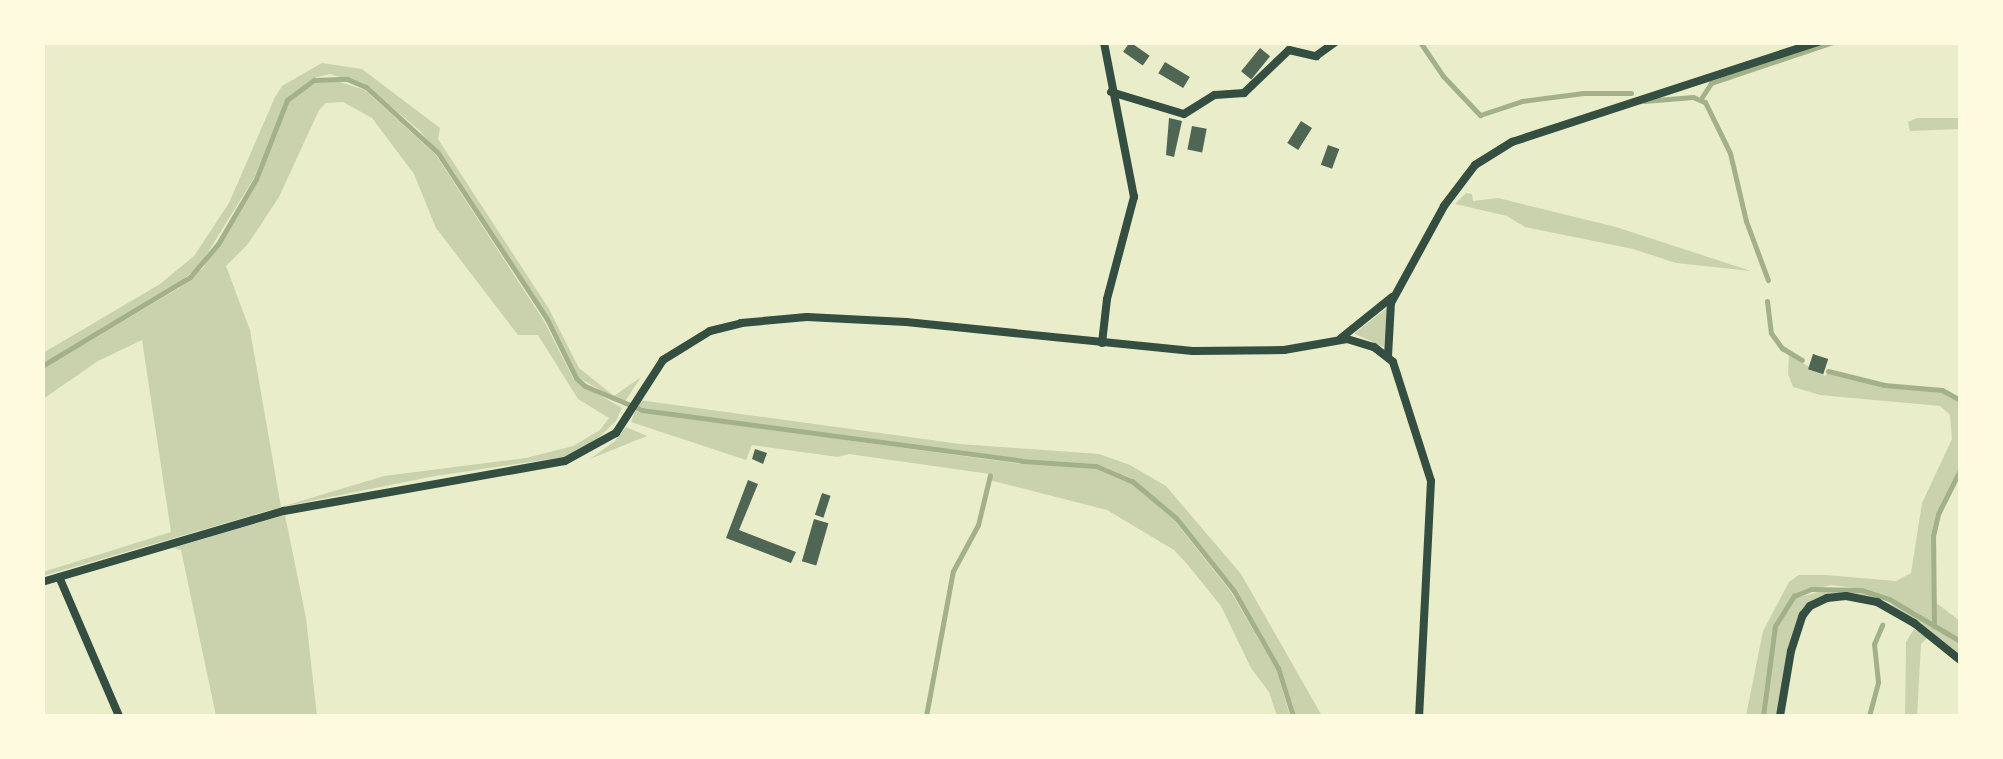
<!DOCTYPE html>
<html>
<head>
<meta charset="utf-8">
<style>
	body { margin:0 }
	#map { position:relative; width:2003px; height:759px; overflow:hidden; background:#e9edc9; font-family:"Libre Baskerville",serif }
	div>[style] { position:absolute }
	.green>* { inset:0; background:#cad2ad }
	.stream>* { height:5px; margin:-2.5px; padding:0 2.5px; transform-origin:2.5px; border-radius:2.5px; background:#a3b18a }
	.building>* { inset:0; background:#4f6655; transform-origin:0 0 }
	.minor>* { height:8px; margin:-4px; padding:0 4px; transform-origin:4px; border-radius:4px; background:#344e41 }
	span { translate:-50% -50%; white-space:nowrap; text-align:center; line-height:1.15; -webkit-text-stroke:10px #fefae0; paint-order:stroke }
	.frame { position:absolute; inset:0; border:45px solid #fefae0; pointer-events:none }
</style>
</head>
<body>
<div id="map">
	<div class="green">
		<div style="clip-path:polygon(322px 63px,362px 69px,440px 128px,438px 139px,549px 309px,579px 368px,614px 396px,641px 377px,624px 403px,577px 377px,548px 319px,485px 226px,454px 172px,420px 131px,367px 86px,330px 74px,313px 78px,286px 99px,254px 178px,200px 265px,177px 285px,43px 364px,43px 353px,160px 284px,194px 256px,229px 203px,275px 97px,282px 86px)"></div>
		<div style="clip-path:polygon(evenodd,330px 79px,365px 90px,436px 155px,544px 321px,574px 380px,622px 408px,616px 421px,594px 442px,564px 457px,435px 476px,281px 507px,43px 576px,43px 572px,171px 532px,142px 340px,98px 361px,43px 399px,43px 369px,179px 288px,203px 268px,258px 180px,289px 102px,315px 82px,330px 79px,343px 102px,372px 118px,414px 174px,436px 228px,518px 335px,538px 335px,578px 399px,609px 418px,600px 430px,573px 446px,526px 458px,384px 476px,281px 507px,250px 330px,226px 266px,248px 244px,279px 197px,319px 110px,326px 103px,343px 102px)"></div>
		<div style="clip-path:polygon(1917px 118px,1960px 118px,1960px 129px,1910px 131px,1908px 122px)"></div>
		<div style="clip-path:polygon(1466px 193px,1472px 194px,1473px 201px,1498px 198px,1616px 227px,1751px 271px,1676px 263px,1633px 249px,1525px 227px,1507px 216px,1455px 204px)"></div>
		<div style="clip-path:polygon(1387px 308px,1384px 347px,1355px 334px,1355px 333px)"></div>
		<div style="clip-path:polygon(1789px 355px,1825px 376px,1828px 372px,1883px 386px,1953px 394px,1960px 401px,1960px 468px,1937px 514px,1932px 536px,1932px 624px,1915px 611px,1861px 589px,1831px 585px,1793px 595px,1774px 625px,1762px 716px,1746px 716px,1763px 631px,1789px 582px,1799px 575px,1826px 575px,1896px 581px,1911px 573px,1922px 503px,1952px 439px,1950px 415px,1940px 406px,1820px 395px,1793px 387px,1788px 374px)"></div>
		<div style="clip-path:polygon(639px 400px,960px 444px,1099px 454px,1130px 465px,1166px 486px,1241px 574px,1322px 716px,1296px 716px,1280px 667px,1235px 589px,1177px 517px,1133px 479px,1096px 464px,1022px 459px,712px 419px,639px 407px)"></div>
		<div style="clip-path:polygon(635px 411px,1021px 464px,1095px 468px,1131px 483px,1174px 520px,1231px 592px,1276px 669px,1290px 716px,1277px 716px,1269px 692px,1251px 668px,1221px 606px,1187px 564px,1174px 550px,1107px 510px,989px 480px,990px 474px,849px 454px,838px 457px,752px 445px,746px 460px,631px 422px)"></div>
		<div style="clip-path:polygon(626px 427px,647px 436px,590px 459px,615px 441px)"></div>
		<div style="clip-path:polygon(285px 515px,306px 618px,317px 716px,216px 716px,181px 550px,173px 548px)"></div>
		<div style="clip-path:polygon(1831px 589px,1861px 592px,1914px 614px,1960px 643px,1960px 656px,1916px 621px,1846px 593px,1801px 614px,1778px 716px,1765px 716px,1777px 626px,1785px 609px,1795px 598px)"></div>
		<div style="clip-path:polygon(1935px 602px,1960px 621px,1960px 640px,1935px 626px)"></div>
		<div style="clip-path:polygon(1914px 629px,1927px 638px,1921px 644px,1917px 716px,1905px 716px,1906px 642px)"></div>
	</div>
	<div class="stream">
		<div style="left:1420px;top:42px;width:41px;rotate:55.9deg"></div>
		<div style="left:1443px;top:76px;width:54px;rotate:46.5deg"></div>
		<div style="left:1480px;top:115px;width:44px;rotate:-18.4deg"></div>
		<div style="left:1522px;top:101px;width:62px;rotate:-7.5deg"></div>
		<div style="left:1583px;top:93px;width:48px"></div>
		<div style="left:1702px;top:97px;width:17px;rotate:-57deg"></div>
		<div style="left:1711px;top:83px;width:129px;rotate:-18.6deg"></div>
		<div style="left:1644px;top:101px;width:49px;rotate:-4.7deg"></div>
		<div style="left:1693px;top:97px;width:13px;rotate:23deg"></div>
		<div style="left:1705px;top:102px;width:57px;rotate:63.9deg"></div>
		<div style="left:1730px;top:153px;width:70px;rotate:76.8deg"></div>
		<div style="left:1746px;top:221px;width:63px;rotate:69.6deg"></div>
		<div style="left:1767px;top:301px;width:32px;rotate:83deg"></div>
		<div style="left:1771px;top:333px;width:19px;rotate:54deg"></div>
		<div style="left:1782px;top:348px;width:23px;rotate:31deg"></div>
		<div style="left:42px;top:366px;width:173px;rotate:-31deg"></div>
		<div style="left:190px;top:277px;width:43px;rotate:-49.7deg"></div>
		<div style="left:218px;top:244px;width:75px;rotate:-59.7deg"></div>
		<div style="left:256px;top:179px;width:85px;rotate:-68.6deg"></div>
		<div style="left:287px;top:100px;width:34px;rotate:-37deg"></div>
		<div style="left:314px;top:80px;width:33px;rotate:-2deg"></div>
		<div style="left:347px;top:79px;width:21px;rotate:23deg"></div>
		<div style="left:366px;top:87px;width:98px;rotate:42.5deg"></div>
		<div style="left:438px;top:153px;width:199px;rotate:56.7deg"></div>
		<div style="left:547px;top:319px;width:66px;rotate:63.8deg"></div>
		<div style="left:576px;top:378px;width:12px;rotate:42deg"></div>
		<div style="left:585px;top:386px;width:62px;rotate:22.8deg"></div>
		<div style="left:642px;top:410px;width:383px;rotate:7.6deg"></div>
		<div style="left:1022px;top:461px;width:74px;rotate:3.9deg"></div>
		<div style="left:1096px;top:466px;width:39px;rotate:23deg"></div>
		<div style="left:1132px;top:481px;width:57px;rotate:40.1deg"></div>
		<div style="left:1176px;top:518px;width:93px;rotate:51.5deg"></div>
		<div style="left:1234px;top:591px;width:89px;rotate:60.3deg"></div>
		<div style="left:1278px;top:668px;width:50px;rotate:72.6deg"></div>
		<div style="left:1828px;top:371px;width:58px;rotate:14deg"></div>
		<div style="left:1884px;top:385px;width:58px;rotate:4.9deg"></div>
		<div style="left:1942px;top:390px;width:21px;rotate:29deg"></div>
		<div style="left:1934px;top:626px;width:90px;rotate:-90.6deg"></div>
		<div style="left:1933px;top:536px;width:23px;rotate:-77deg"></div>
		<div style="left:1938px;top:514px;width:49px;rotate:-63.4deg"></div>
		<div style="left:926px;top:716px;width:147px;rotate:-79.5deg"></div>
		<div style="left:953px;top:571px;width:52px;rotate:-61.5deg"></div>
		<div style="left:978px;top:525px;width:51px;rotate:-76.5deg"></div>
		<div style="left:1763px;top:716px;width:91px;rotate:-82.4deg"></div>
		<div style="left:1775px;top:626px;width:36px;rotate:-58deg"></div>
		<div style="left:1794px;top:596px;width:18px;rotate:-22deg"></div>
		<div style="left:1811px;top:589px;width:50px;rotate:1.1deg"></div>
		<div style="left:1861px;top:590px;width:29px;rotate:18deg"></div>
		<div style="left:1889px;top:599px;width:82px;rotate:30.6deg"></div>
		<div style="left:1869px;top:716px;width:35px;rotate:-75deg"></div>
		<div style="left:1878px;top:682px;width:38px;rotate:-96deg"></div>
		<div style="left:1874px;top:644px;width:21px;rotate:-67deg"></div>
	</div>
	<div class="building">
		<div style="left:1130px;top:42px;width:24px;height:12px;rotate:35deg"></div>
		<div style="left:1260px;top:48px;width:13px;height:30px;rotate:39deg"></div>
		<div style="left:1165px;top:62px;width:29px;height:13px;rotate:31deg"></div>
		<div style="clip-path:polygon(1169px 118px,1182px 121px,1174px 157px,1166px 155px)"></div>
		<div style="left:1301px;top:121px;width:13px;height:26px;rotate:32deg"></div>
		<div style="left:1192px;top:126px;width:15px;height:24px;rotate:11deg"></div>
		<div style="left:1328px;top:145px;width:12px;height:21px;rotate:20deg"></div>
		<div style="left:1813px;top:354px;width:16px;height:16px;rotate:18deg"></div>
		<div style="clip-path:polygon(755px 449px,767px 453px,763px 464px,752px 459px)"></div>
		<div style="clip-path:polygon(748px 480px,758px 484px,739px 530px,796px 552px,791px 563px,726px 538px)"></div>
		<div style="left:822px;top:493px;width:9px;height:23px;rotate:18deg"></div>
		<div style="left:814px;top:519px;width:15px;height:44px;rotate:16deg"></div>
	</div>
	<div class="minor">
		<div style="left:1111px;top:92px;width:76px;rotate:16.8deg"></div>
		<div style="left:1184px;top:114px;width:36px;rotate:-32deg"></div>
		<div style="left:1215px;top:95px;width:29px;rotate:-4deg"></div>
		<div style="left:1244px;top:93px;width:62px;rotate:-43.7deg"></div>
		<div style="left:1289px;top:50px;width:28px;rotate:13deg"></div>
		<div style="left:1316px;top:56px;width:24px;rotate:-36deg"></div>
		<div style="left:1341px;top:338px;width:65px;rotate:-38.8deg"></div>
		<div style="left:1102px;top:343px;width:44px;rotate:-83.5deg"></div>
		<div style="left:1107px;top:299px;width:106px;rotate:-75.2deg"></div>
		<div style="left:1134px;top:197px;width:158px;rotate:-101deg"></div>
		<div style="left:1388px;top:356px;width:53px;rotate:-86.8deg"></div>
		<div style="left:1391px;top:303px;width:111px;rotate:-61.3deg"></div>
		<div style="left:1444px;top:206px;width:51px;rotate:-52.9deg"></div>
		<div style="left:1475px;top:165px;width:44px;rotate:-31.9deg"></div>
		<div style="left:1512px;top:142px;width:322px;rotate:-18.1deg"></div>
		<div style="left:60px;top:579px;width:149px;rotate:66.7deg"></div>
		<div style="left:42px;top:582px;width:252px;rotate:-16.4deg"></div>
		<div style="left:284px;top:511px;width:285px;rotate:-10.1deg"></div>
		<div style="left:565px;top:461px;width:58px;rotate:-28.8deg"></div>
		<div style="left:616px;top:433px;width:87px;rotate:-57.2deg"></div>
		<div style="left:663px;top:360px;width:55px;rotate:-31.7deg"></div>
		<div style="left:710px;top:331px;width:32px;rotate:-14deg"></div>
		<div style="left:741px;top:323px;width:66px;rotate:-5.2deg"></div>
		<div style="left:807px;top:317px;width:99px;rotate:2.9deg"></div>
		<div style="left:906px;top:322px;width:288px;rotate:5.8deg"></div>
		<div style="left:1193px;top:351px;width:91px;rotate:-0.6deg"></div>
		<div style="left:1284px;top:350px;width:64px;rotate:-9.9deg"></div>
		<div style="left:1347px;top:339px;width:28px;rotate:17deg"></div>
		<div style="left:1374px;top:347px;width:24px;rotate:38deg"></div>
		<div style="left:1393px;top:362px;width:125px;rotate:72.3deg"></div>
		<div style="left:1431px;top:481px;width:235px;rotate:92.9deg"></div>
		<div style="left:1780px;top:716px;width:66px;rotate:-80.4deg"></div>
		<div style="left:1791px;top:651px;width:38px;rotate:-72deg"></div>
		<div style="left:1803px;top:615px;width:11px;rotate:-52deg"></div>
		<div style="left:1810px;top:606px;width:19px;rotate:-25deg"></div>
		<div style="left:1827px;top:598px;width:19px;rotate:-6deg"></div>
		<div style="left:1846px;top:596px;width:32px;rotate:11deg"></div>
		<div style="left:1877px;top:602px;width:43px;rotate:29.6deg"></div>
		<div style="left:1914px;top:623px;width:59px;rotate:38.8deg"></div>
	</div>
	<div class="frame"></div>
</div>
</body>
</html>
